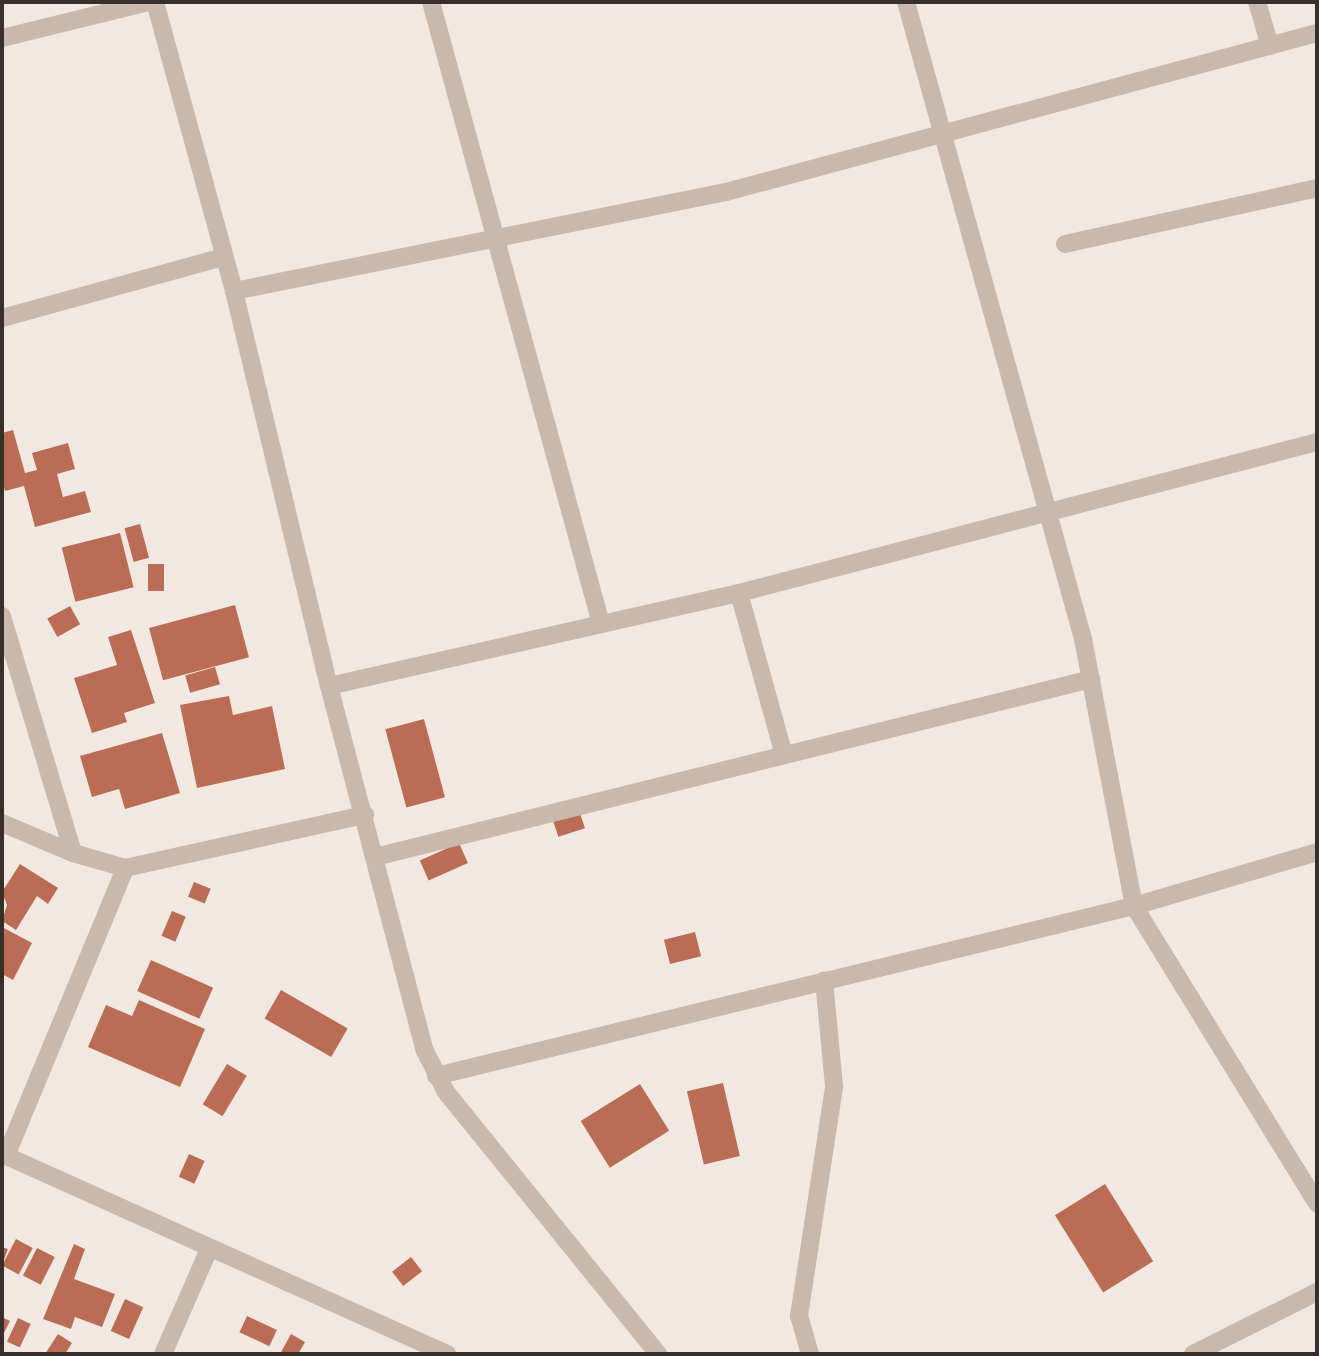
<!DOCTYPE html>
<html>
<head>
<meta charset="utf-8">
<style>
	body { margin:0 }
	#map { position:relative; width:1319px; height:1356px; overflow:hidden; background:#f1e9e1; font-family:"Golos Text",sans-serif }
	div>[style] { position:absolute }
	.building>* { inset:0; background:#bb6c55; transform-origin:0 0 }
	.minor>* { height:18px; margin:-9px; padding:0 9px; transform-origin:9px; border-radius:9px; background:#c9b9ad }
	span { translate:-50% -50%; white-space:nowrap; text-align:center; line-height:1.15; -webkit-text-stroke:6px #f9f3ed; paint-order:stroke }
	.frame { position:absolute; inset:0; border:4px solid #382f2b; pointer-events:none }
</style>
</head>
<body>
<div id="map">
	<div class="building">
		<div style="clip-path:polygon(13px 430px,25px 473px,37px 470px,32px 453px,68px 443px,75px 469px,57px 474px,63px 497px,85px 491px,91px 512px,35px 527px,24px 486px,5px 491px,2px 481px,2px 433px)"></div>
		<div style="left:140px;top:524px;width:35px;height:16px;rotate:75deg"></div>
		<div style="left:120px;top:533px;width:56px;height:60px;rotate:76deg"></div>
		<div style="left:148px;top:564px;width:16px;height:27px"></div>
		<div style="left:235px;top:605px;width:54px;height:89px;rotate:75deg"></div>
		<div style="left:70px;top:606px;width:21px;height:26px;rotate:61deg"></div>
		<div style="clip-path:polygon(131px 630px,155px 703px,124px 713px,127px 722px,92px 733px,74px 678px,117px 665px,108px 637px)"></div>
		<div style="left:215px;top:667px;width:18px;height:31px;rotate:74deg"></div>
		<div style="clip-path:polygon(229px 696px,233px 715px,272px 706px,285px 769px,197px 788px,180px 705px)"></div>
		<div style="left:424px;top:719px;width:81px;height:40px;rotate:75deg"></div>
		<div style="clip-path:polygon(162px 733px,180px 793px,125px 809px,119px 789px,92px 797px,80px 756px)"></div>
		<div style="left:580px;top:813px;width:16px;height:28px;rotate:72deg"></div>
		<div style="left:459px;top:843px;width:22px;height:43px;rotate:66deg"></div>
		<div style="clip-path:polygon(20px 864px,58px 888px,48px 904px,37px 896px,16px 930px,2px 921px,7px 905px,2px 892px)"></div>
		<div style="left:194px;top:882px;width:18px;height:16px;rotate:22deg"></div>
		<div style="left:172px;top:911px;width:15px;height:27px;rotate:23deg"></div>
		<div style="clip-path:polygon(2px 927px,32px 943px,13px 980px,2px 974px)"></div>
		<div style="left:695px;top:932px;width:25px;height:32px;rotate:76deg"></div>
		<div style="left:151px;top:960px;width:68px;height:34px;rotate:24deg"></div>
		<div style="left:281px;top:990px;width:77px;height:33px;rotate:30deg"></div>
		<div style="clip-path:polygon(139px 1000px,205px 1029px,180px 1087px,88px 1047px,106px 1005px,132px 1016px)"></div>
		<div style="left:227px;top:1064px;width:23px;height:47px;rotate:31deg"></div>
		<div style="left:723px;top:1083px;width:75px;height:37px;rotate:77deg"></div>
		<div style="left:640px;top:1084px;width:55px;height:70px;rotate:58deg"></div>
		<div style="left:189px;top:1154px;width:17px;height:25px;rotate:24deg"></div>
		<div style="left:1105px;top:1184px;width:91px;height:59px;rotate:58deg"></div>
		<div style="left:16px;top:1239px;width:19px;height:30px;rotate:28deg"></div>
		<div style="clip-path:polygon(74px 1244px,85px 1249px,74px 1279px,115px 1294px,102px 1327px,75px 1317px,71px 1329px,43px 1319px)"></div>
		<div style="clip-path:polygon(2px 1247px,8px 1249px,2px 1265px)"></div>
		<div style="left:37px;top:1248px;width:20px;height:31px;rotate:27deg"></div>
		<div style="left:411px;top:1257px;width:18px;height:24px;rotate:52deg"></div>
		<div style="left:125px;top:1299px;width:20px;height:35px;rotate:24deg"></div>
		<div style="left:247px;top:1316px;width:33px;height:18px;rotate:25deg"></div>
		<div style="clip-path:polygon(2px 1317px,10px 1321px,2px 1337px)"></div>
		<div style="left:18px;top:1318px;width:14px;height:26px;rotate:25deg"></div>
		<div style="clip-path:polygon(58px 1334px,72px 1343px,65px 1354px,45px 1354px)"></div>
		<div style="clip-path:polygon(291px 1334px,305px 1342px,298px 1354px,280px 1354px)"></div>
	</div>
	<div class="minor">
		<div style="left:155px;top:2px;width:300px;rotate:74.7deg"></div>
		<div style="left:234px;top:291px;width:406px;rotate:76.5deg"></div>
		<div style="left:329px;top:686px;width:377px;rotate:75.3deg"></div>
		<div style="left:425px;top:1051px;width:46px;rotate:62.9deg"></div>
		<div style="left:446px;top:1092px;width:337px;rotate:51deg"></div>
		<div style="left:431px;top:2px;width:645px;rotate:74.71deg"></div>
		<div style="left:906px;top:2px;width:661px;rotate:74.47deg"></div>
		<div style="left:1083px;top:639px;width:272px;rotate:79.2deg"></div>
		<div style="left:1134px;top:906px;width:350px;rotate:58.4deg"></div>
		<div style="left:1257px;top:2px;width:46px;rotate:73.5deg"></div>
		<div style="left:2px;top:38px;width:151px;rotate:-13.8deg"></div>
		<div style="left:1065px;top:244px;width:258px;rotate:-12.5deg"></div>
		<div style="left:234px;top:291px;width:502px;rotate:-11.38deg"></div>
		<div style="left:726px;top:192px;width:612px;rotate:-15.06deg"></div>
		<div style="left:2px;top:318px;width:230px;rotate:-15.4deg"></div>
		<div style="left:739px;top:593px;width:168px;rotate:74.5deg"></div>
		<div style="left:2px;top:616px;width:247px;rotate:73.3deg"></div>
		<div style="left:73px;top:853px;width:54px;rotate:16.1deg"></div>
		<div style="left:125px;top:868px;width:246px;rotate:-12.5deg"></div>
		<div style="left:329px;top:686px;width:420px;rotate:-12.8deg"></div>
		<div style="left:739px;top:593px;width:597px;rotate:-14.64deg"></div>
		<div style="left:2px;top:823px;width:77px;rotate:22.9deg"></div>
		<div style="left:375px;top:857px;width:738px;rotate:-13.96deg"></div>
		<div style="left:436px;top:1076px;width:718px;rotate:-13.69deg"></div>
		<div style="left:1134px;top:906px;width:191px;rotate:-16.4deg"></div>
		<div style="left:2px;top:1154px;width:488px;rotate:24.2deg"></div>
		<div style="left:6px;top:1156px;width:312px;rotate:-67.5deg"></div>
		<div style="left:163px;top:1354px;width:115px;rotate:-66.3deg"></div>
		<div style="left:810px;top:1354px;width:40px;rotate:-106deg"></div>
		<div style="left:799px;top:1316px;width:233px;rotate:-81.3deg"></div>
		<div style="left:834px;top:1086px;width:106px;rotate:-95.4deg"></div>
		<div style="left:1193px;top:1354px;width:139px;rotate:-26.6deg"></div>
	</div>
	<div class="frame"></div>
</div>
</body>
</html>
